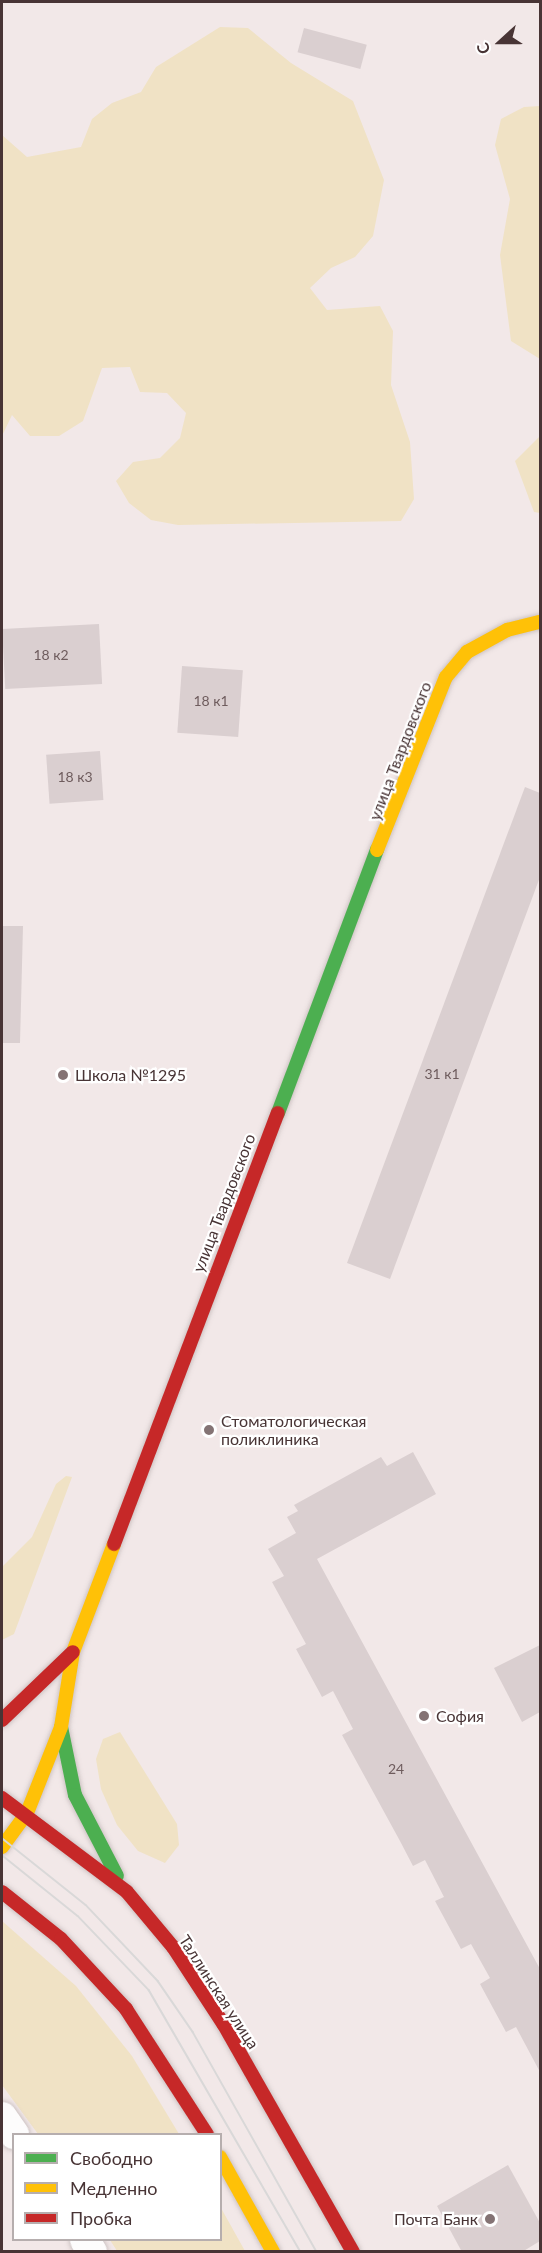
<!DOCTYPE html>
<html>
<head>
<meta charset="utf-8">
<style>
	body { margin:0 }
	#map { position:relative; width:542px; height:2253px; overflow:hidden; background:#f2e8e8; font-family:Lato,sans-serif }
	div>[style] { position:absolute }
	.green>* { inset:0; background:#f0e2c5 }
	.building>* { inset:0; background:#dacfd0; transform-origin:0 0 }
	.roads { filter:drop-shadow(0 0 2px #cec4c4) drop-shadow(0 0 2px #cec4c4) }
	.street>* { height:30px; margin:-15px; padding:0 15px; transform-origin:15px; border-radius:15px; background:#fdfcfc }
	.fast>* { height:14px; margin:-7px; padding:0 7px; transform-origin:7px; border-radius:7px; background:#4caf50 }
	.slow>* { height:14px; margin:-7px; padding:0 7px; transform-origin:7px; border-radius:7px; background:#ffc107 }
	.jam>* { height:14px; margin:-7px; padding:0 7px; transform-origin:7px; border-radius:7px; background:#c62828 }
	.tram>* { height:1.5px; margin:-0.75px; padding:0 0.75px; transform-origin:0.75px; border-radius:0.75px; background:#d9d8d8 }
	.dots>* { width:16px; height:16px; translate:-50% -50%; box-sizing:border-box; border:3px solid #fff; border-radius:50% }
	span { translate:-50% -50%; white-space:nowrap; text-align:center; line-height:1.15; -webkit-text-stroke:4.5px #fff; paint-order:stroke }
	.number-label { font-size:14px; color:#6e5c5d }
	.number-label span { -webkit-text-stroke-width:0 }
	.street-label { font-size:16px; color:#483435 }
	.poi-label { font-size:16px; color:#483435 }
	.left { translate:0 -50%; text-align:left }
	.right { translate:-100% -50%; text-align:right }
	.frame { position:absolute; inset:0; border:3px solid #483435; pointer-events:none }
	.legend { position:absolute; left:12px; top:2133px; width:210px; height:108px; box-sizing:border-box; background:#fff; border:2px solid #b6aeae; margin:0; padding:8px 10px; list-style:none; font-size:18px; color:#483435 }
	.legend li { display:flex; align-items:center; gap:12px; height:30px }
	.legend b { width:30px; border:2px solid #b6aeae }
	.north { position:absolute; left:470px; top:12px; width:60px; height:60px; -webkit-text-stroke:4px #fff; paint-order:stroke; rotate:249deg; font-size:16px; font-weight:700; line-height:24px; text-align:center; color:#483435 }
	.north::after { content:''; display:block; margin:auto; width:21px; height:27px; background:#483435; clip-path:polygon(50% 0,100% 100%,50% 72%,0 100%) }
</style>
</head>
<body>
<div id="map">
	<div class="green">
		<div style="clip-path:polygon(220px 27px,248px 28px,291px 63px,353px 101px,384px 180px,373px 236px,355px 257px,331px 268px,310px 288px,327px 310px,380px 306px,393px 331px,391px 385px,410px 442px,414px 499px,401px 521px,178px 525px,151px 520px,129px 503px,116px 481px,133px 462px,160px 458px,180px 438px,186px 413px,167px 393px,140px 392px,130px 367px,102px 368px,83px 421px,59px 436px,30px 436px,12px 415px,2px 436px,2px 135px,27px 157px,81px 147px,92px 119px,112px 103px,141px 92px,156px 67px)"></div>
		<div style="clip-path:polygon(540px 106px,540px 359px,511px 341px,500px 255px,510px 199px,495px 145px,501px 119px,524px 107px)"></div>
		<div style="clip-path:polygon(540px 436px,540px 513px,534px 512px,515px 461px)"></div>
		<div style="clip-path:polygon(66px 1476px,72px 1477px,14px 1634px,2px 1640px,2px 1567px,32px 1537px,56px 1484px)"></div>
		<div style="clip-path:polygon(120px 1732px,177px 1824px,179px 1845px,165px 1863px,138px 1851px,117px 1825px,101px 1789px,96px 1759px,103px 1739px)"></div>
		<div style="clip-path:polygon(2px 1921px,76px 1986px,132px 2056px,179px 2134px,38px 2134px,2px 2085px)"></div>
		<div style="clip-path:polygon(221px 2208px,245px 2251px,117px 2251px,110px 2240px,220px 2240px)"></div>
	</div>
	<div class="building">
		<div style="left:304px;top:28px;width:65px;height:25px;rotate:15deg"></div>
		<div style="left:99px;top:624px;width:60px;height:97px;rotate:87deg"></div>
		<div style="left:182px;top:666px;width:61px;height:67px;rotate:4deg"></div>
		<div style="left:100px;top:751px;width:49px;height:54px;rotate:86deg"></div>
		<div style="clip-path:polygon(525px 787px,540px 793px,540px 877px,390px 1279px,347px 1263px)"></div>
		<div style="clip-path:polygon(2px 926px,23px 926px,20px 1043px,2px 1043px)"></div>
		<div style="clip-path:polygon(413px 1452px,436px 1494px,317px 1559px,540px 1969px,540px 2072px,516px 2027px,506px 2032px,480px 1984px,490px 1978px,471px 1944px,461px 1949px,435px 1901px,444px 1897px,425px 1860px,413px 1866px,400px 1841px,342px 1735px,353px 1729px,333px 1691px,322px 1697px,296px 1649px,306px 1644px,272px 1582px,284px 1576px,268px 1549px,296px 1533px,287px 1517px,298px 1511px,294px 1505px,381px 1457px,387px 1466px)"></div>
		<div style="clip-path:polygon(540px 1645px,540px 1712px,522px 1722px,494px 1668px)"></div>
		<div style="clip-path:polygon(508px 2165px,540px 2223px,540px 2241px,522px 2252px,462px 2252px,437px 2206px)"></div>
	</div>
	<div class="roads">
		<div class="street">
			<div style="left:2px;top:2117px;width:21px;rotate:55deg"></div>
			<div style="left:85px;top:2240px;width:14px;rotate:60deg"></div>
		</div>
		<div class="fast">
			<div style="left:278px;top:1113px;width:281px;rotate:-69.4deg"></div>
			<div style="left:61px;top:1727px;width:69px;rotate:78.4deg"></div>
			<div style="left:75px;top:1795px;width:91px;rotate:62.6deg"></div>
		</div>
		<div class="slow">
			<div style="left:377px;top:850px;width:186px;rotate:-68.3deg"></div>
			<div style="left:446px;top:677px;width:33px;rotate:-50deg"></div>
			<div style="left:467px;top:652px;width:46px;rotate:-28.8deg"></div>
			<div style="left:507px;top:630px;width:34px;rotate:-14deg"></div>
			<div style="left:2px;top:1847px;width:42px;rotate:-53.7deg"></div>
			<div style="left:27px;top:1813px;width:92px;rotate:-68.4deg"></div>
			<div style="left:61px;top:1727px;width:76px;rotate:-80.9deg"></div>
			<div style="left:73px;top:1652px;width:116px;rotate:-69.2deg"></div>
			<div style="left:220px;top:2157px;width:109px;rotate:60.8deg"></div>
		</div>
		<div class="jam">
			<div style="left:114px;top:1544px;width:461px;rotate:-69.2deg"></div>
			<div style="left:2px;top:1720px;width:98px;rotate:-43.8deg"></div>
			<div style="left:2px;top:1798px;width:156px;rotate:36.9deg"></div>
			<div style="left:127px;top:1892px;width:72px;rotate:50.1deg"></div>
			<div style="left:173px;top:1947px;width:93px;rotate:56.8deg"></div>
			<div style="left:224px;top:2025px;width:261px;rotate:60.4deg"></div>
			<div style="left:2px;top:1892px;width:75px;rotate:38.5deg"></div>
			<div style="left:61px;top:1939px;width:96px;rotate:47.1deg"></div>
			<div style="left:126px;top:2009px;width:149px;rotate:57.1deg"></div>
		</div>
	</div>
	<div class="tram">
		<div style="left:2px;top:1838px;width:107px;rotate:38.6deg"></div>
		<div style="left:86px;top:1905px;width:105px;rotate:46.5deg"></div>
		<div style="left:158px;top:1981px;width:62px;rotate:55.5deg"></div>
		<div style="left:193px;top:2032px;width:253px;rotate:60.6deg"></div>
		<div style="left:2px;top:1855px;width:97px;rotate:38.8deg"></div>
		<div style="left:78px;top:1916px;width:103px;rotate:46.2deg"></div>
		<div style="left:149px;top:1990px;width:303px;rotate:59.9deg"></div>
	</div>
	<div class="dots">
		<div style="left:63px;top:1075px;background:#847374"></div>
		<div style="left:209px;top:1430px;background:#847374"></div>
		<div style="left:424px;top:1716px;background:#847374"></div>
		<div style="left:490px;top:2219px;background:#847374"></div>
	</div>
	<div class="number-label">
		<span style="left:51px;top:655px">18 к2</span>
		<span style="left:211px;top:701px">18 к1</span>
		<span style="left:75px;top:777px">18 к3</span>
		<span style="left:442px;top:1074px">31 к1</span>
		<span style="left:396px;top:1769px">24</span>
	</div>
	<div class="street-label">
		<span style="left:400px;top:751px;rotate:-69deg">улица Твардовского</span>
		<span style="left:224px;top:1203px;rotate:-69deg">улица Твардовского</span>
		<span style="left:219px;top:1992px;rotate:57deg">Таллинская улица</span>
	</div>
	<div class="poi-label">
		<span class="left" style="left:75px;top:1075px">Школа №1295</span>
		<span class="left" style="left:221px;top:1430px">Стоматологическая<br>поликлиника</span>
		<span class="left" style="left:436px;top:1716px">София</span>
		<span class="right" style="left:478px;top:2219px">Почта Банк</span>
	</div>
	<div class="frame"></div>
	<ul class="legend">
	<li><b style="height:8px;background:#4caf50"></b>Свободно</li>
	<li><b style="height:8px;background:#ffc107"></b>Медленно</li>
	<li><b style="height:8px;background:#c62828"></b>Пробка</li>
	</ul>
	<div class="north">С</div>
</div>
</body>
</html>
